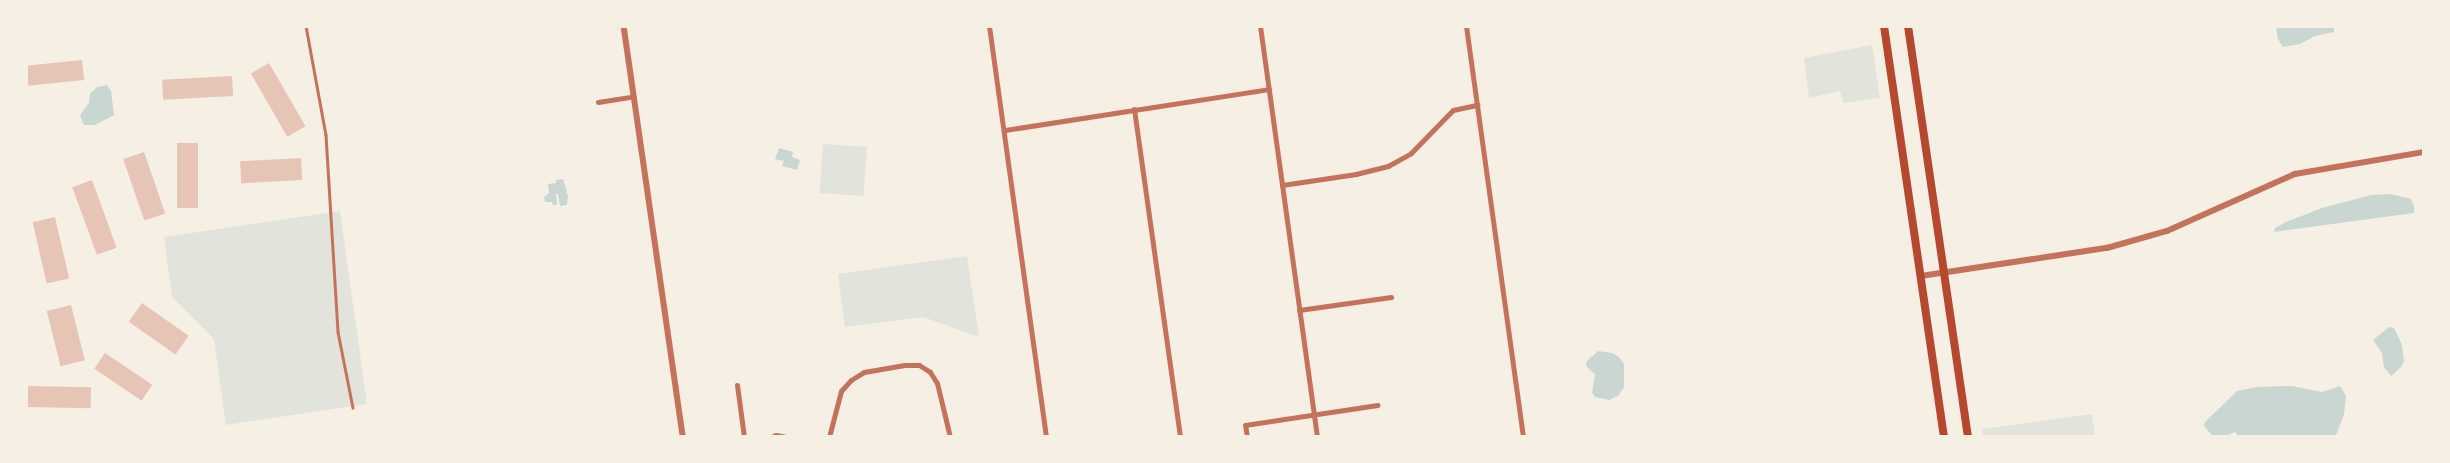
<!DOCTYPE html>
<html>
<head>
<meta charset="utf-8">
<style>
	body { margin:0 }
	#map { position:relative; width:2450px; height:463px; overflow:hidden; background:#f6efe4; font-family:"IBM Plex Sans",sans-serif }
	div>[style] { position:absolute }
	.green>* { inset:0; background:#e2e4dc; transform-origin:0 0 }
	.water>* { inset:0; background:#c9d6d2 }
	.building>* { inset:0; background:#e6c5b7; transform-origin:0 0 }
	.service>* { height:2.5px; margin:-1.25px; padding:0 1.25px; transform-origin:1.25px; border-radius:1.25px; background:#c5725c }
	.minor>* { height:5px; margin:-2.5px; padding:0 2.5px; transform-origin:2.5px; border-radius:2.5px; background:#c5725c }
	.tertiary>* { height:5.5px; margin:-2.75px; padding:0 2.75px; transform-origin:2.75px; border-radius:2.75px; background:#c5725c }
	.primary>* { height:8px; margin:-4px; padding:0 4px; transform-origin:4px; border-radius:4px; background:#b5482f }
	span { translate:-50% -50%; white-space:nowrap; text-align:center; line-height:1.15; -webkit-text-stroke:5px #f6efe4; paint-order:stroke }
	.frame { position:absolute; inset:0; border:28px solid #f6efe4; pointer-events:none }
</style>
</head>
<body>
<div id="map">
	<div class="green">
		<div style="clip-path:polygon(1872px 45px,1880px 98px,1843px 103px,1840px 91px,1809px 98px,1804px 58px)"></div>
		<div style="left:823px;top:144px;width:44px;height:49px;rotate:4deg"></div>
		<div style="clip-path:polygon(340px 211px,367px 404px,226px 425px,214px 339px,172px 297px,164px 237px)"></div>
		<div style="clip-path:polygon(967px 256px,979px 337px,923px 317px,845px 327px,838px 274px)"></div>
		<div style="clip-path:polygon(2092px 414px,2095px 437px,1983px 437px,1982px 429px)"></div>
	</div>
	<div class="water">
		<div style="clip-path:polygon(2276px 26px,2334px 26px,2334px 32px,2315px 36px,2300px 44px,2283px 47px,2278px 39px)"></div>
		<div style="clip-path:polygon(107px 85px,111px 91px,114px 115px,95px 125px,84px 125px,80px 115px,89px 103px,90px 94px,97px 87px)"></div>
		<div style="clip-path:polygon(779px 148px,793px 152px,792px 157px,800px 160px,797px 170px,782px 166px,784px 161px,775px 159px)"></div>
		<div style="clip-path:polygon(563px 179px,568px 196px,567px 205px,560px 206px,558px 194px,556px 194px,557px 205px,553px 205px,552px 202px,545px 202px,544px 197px,549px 193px,548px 184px,556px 183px,556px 180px)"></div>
		<div style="clip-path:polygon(2390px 194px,2411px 199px,2414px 206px,2414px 213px,2274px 232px,2275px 228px,2286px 222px,2322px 208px,2371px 195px)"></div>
		<div style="clip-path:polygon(2389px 327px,2394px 328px,2402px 345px,2404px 361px,2401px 367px,2391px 376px,2384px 367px,2382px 353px,2373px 340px)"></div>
		<div style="clip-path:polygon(1598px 351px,1612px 353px,1619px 357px,1624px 364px,1624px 387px,1618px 396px,1609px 400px,1595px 397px,1592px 393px,1595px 374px,1587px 367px,1586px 362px)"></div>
		<div style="clip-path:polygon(2292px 386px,2322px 392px,2340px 386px,2346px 396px,2344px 414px,2337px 433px,2334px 437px,2239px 437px,2235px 432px,2225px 436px,2213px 437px,2204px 426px,2205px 422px,2237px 391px,2257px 387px)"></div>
	</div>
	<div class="building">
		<div style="left:82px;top:60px;width:20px;height:56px;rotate:84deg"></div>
		<div style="left:269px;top:63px;width:73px;height:21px;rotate:60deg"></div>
		<div style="left:232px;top:76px;width:20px;height:70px;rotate:87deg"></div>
		<div style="left:177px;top:143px;width:21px;height:65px"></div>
		<div style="left:144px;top:152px;width:65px;height:22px;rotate:71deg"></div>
		<div style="left:301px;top:158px;width:22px;height:61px;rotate:87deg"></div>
		<div style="left:92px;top:180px;width:72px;height:21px;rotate:70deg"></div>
		<div style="left:55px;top:217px;width:63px;height:23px;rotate:77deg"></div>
		<div style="left:142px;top:303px;width:57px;height:23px;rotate:35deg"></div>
		<div style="left:71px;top:305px;width:57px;height:25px;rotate:76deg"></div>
		<div style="left:105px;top:353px;width:57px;height:19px;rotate:34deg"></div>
		<div style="left:26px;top:386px;width:65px;height:21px;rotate:1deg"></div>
	</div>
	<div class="service">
		<div style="left:306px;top:26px;width:111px;rotate:79.6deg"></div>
		<div style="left:326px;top:135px;width:197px;rotate:86.5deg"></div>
		<div style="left:338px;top:332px;width:77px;rotate:78.8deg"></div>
	</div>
	<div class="minor">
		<div style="left:989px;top:26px;width:415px;rotate:82.1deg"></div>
		<div style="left:1260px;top:26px;width:415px;rotate:82.1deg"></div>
		<div style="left:1466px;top:26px;width:415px;rotate:82.1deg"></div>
		<div style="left:598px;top:102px;width:36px;rotate:-9deg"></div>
		<div style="left:1134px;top:109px;width:331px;rotate:82deg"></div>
		<div style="left:1005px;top:130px;width:267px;rotate:-8.8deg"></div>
		<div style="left:1282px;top:185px;width:75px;rotate:-8.5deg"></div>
		<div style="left:1356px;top:174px;width:33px;rotate:-14deg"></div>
		<div style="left:1388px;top:166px;width:26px;rotate:-29deg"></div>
		<div style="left:1411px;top:153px;width:60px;rotate:-45.7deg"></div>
		<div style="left:1453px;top:110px;width:25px;rotate:-12deg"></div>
		<div style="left:1299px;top:310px;width:93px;rotate:-8deg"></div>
		<div style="left:737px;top:385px;width:52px;rotate:82.3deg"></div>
		<div style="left:771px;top:437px;width:5px;rotate:-22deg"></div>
		<div style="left:776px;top:435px;width:10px;rotate:11deg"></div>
		<div style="left:829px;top:437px;width:48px;rotate:-75.4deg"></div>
		<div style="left:841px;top:391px;width:15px;rotate:-48deg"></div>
		<div style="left:851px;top:380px;width:15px;rotate:-32deg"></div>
		<div style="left:864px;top:372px;width:41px;rotate:-9.9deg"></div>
		<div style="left:904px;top:365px;width:15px"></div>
		<div style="left:919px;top:365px;width:13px;rotate:32deg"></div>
		<div style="left:930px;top:372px;width:13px;rotate:58deg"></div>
		<div style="left:937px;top:383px;width:56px;rotate:76.5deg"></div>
		<div style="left:1247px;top:437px;width:12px;rotate:-99deg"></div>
		<div style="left:1245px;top:425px;width:134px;rotate:-8.6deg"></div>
	</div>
	<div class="tertiary">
		<div style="left:624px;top:26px;width:415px;rotate:81.8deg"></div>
		<div style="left:1921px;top:276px;width:188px;rotate:-8.6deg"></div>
		<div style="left:2107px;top:248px;width:62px;rotate:-15.8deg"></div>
		<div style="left:2167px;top:231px;width:140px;rotate:-24deg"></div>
		<div style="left:2295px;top:174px;width:131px;rotate:-9.7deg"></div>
	</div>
	<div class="primary">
		<div style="left:1884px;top:26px;width:415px;rotate:81.7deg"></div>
		<div style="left:1908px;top:26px;width:415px;rotate:81.7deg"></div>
	</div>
	<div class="frame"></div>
</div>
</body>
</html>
